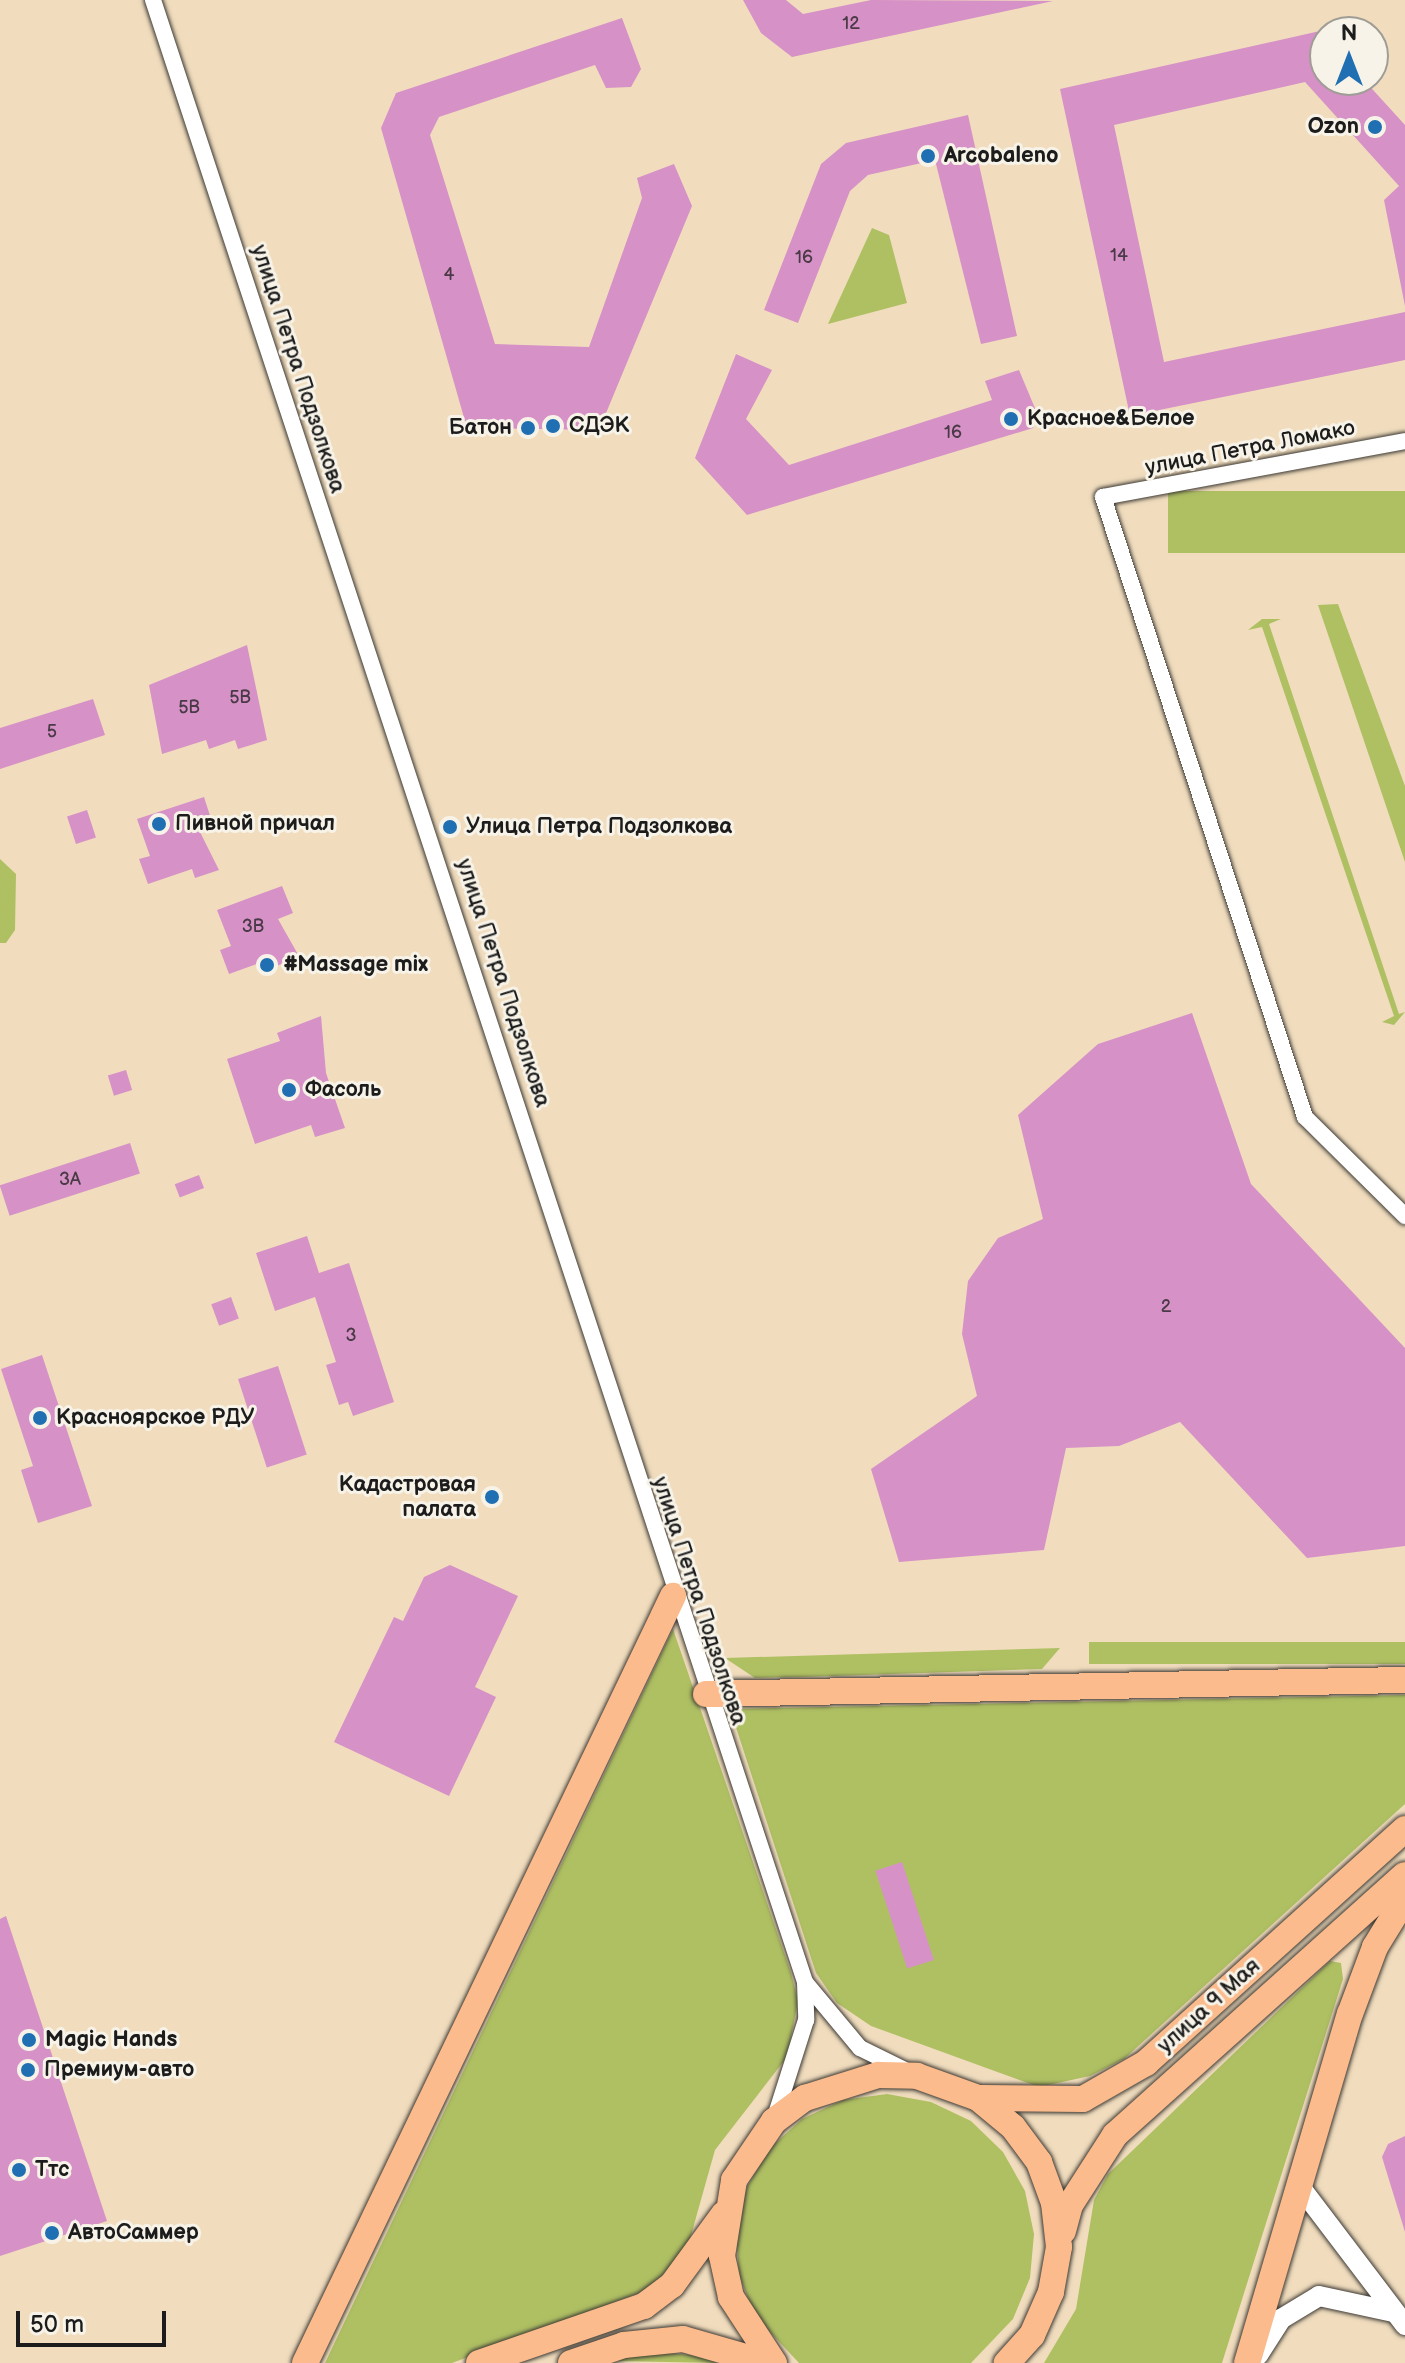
<!DOCTYPE html>
<html>
<head>
<meta charset="utf-8">
<style>
	body { margin:0 }
	#map { position:relative; width:1405px; height:2363px; overflow:hidden; background:#f1ddbe; font-family:"Balsamiq Sans",sans-serif }
	div>[style] { position:absolute }
	.green>* { inset:0; background:#afc063; transform-origin:0 0 }
	.building>* { inset:0; background:#d691c6; transform-origin:0 0 }
	.roads { filter:drop-shadow(0 0 2px #3c3934) drop-shadow(0 0 2px #3c3934) }
	.minor>* { height:16px; margin:-8px; padding:0 8px; transform-origin:8px; border-radius:8px; background:#fff }
	.tertiary>* { height:20px; margin:-10px; padding:0 10px; transform-origin:10px; border-radius:10px; background:#fff }
	.primary>* { height:26px; margin:-13px; padding:0 13px; transform-origin:13px; border-radius:13px; background:#fbbb8c }
	.dots>* { width:22px; height:22px; translate:-50% -50%; box-sizing:border-box; border:4px solid #f7f3e8; border-radius:50% }
	span { translate:-50% -50%; white-space:nowrap; text-align:center; line-height:1.15; -webkit-text-stroke:6px #f7f3e8; paint-order:stroke }
	.number-label { font-size:18px; color:#4a3946 }
	.number-label span { -webkit-text-stroke-width:0 }
	.poi-label { font-size:22px; color:#1c1c1c; font-weight:700 }
	.right { translate:-100% -50%; text-align:right }
	.left { translate:0 -50%; text-align:left }
	.street-label { font-size:22px; color:#1c1c1c }
	.north { position:absolute; left:1309px; top:16px; width:80px; height:80px; box-sizing:border-box; background:#f7f3e8; border:2px solid #9f9d96; border-radius:50%; rotate:0deg; font-size:22px; font-weight:700; line-height:32px; text-align:center; color:#1c1c1c }
	.north::after { content:''; display:block; margin:auto; width:28px; height:36px; background:#1f6fb2; clip-path:polygon(50% 0,100% 100%,50% 72%,0 100%) }
	.scale { position:absolute; left:16px; top:2311px; width:150px; height:36px; box-sizing:border-box; border:4px solid #1c1c1c; border-top:0; padding-left:10px; font-size:24px; line-height:28px; white-space:nowrap; color:#1c1c1c; -webkit-text-stroke:6px #f7f3e8; paint-order:stroke }
</style>
</head>
<body>
<div id="map">
	<div class="green">
		<div style="clip-path:polygon(872px 228px,889px 235px,907px 303px,828px 324px)"></div>
		<div style="left:1405px;top:491px;width:62px;height:237px;rotate:90deg"></div>
		<div style="clip-path:polygon(1338px 604px,1405px 786px,1405px 862px,1318px 605px)"></div>
		<div style="clip-path:polygon(1262px 619px,1281px 619px,1269px 624px,1399px 1014px,1405px 1012px,1394px 1025px,1382px 1022px,1394px 1016px,1262px 627px,1248px 630px)"></div>
		<div style="clip-path:polygon(0 859px,16px 874px,15px 930px,6px 943px,0 943px)"></div>
		<div style="clip-path:polygon(673px 1629px,791px 1973px,798px 2001px,787px 2057px,715px 2150px,688px 2246px,650px 2289px,452px 2363px,325px 2363px)"></div>
		<div style="left:1405px;top:1642px;width:22px;height:316px;rotate:90deg"></div>
		<div style="clip-path:polygon(1060px 1648px,1042px 1669px,804px 1677px,755px 1678px,725px 1658px)"></div>
		<div style="clip-path:polygon(1405px 1695px,1405px 1804px,1124px 2059px,1090px 2076px,1039px 2087px,871px 2026px,837px 2003px,816px 1973px,730px 1709px)"></div>
		<div style="clip-path:polygon(1330px 1961px,1341px 1963px,1343px 1979px,1222px 2363px,1044px 2363px,1076px 2309px,1094px 2200px,1108px 2174px)"></div>
		<div style="clip-path:polygon(887px 2094px,931px 2102px,971px 2121px,1003px 2152px,1025px 2191px,1034px 2234px,1030px 2278px,1013px 2319px,971px 2363px,799px 2363px,755px 2316px,739px 2275px,736px 2230px,747px 2187px,769px 2149px,802px 2119px,843px 2100px)"></div>
		<div style="clip-path:polygon(643px 2351px,703px 2356px,717px 2363px,615px 2361px)"></div>
	</div>
	<div class="building">
		<div style="clip-path:polygon(743px 0,786px 0,803px 14px,871px 0,1053px 1px,792px 57px,761px 33px)"></div>
		<div style="clip-path:polygon(622px 18px,641px 69px,631px 87px,606px 88px,595px 65px,439px 117px,430px 135px,495px 344px,589px 347px,642px 198px,637px 178px,674px 164px,692px 206px,599px 430px,467px 428px,381px 128px,396px 93px)"></div>
		<div style="clip-path:polygon(1320px 31px,1325px 80px,1364px 80px,1405px 125px,1405px 306px,1384px 200px,1399px 186px,1305px 82px,1114px 125px,1164px 362px,1405px 312px,1405px 360px,1130px 416px,1060px 89px)"></div>
		<div style="clip-path:polygon(968px 115px,1017px 336px,981px 344px,935px 160px,868px 175px,850px 191px,798px 323px,764px 310px,821px 164px,846px 143px)"></div>
		<div style="clip-path:polygon(736px 354px,772px 370px,746px 419px,789px 465px,992px 400px,985px 381px,1019px 370px,1037px 413px,1033px 428px,747px 515px,695px 458px)"></div>
		<div style="clip-path:polygon(247px 645px,267px 740px,238px 749px,235px 740px,209px 749px,206px 740px,162px 754px,149px 685px)"></div>
		<div style="clip-path:polygon(93px 699px,105px 735px,0 769px,0 728px)"></div>
		<div style="clip-path:polygon(204px 797px,213px 825px,199px 830px,219px 870px,195px 878px,192px 869px,148px 884px,139px 859px,150px 856px,137px 819px)"></div>
		<div style="left:87px;top:810px;width:29px;height:21px;rotate:72deg"></div>
		<div style="clip-path:polygon(282px 886px,293px 913px,278px 919px,300px 958px,276px 966px,273px 958px,229px 974px,220px 950px,231px 946px,217px 910px)"></div>
		<div style="clip-path:polygon(1192px 1013px,1251px 1184px,1405px 1348px,1405px 1546px,1307px 1558px,1180px 1422px,1119px 1446px,1066px 1448px,1044px 1550px,899px 1562px,871px 1469px,977px 1396px,962px 1334px,968px 1281px,998px 1238px,1043px 1219px,1018px 1115px,1098px 1044px)"></div>
		<div style="clip-path:polygon(321px 1016px,326px 1073px,345px 1128px,315px 1137px,311px 1125px,255px 1144px,227px 1059px,280px 1041px,277px 1033px)"></div>
		<div style="left:126px;top:1070px;width:21px;height:19px;rotate:73deg"></div>
		<div style="left:130px;top:1143px;width:32px;height:137px;rotate:72deg"></div>
		<div style="left:199px;top:1175px;width:14px;height:26px;rotate:69deg"></div>
		<div style="clip-path:polygon(307px 1236px,319px 1273px,349px 1263px,394px 1402px,353px 1416px,348px 1402px,339px 1405px,326px 1365px,336px 1362px,315px 1297px,275px 1311px,256px 1253px)"></div>
		<div style="left:231px;top:1297px;width:23px;height:21px;rotate:70deg"></div>
		<div style="clip-path:polygon(42px 1355px,92px 1506px,38px 1523px,21px 1470px,33px 1466px,1px 1369px)"></div>
		<div style="left:278px;top:1366px;width:93px;height:42px;rotate:72deg"></div>
		<div style="clip-path:polygon(450px 1565px,518px 1596px,475px 1687px,496px 1697px,449px 1796px,334px 1742px,394px 1617px,403px 1621px,424px 1577px)"></div>
		<div style="left:902px;top:1862px;width:103px;height:28px;rotate:72deg"></div>
		<div style="clip-path:polygon(6px 1916px,107px 2221px,0 2256px,0 1919px)"></div>
		<div style="clip-path:polygon(1405px 2136px,1405px 2232px,1382px 2157px,1388px 2144px)"></div>
	</div>
	<div class="roads">
		<div class="minor">
			<div style="left:153px;top:0;width:2086px;rotate:71.79deg"></div>
			<div style="left:805px;top:1982px;width:38px;rotate:88deg"></div>
			<div style="left:806px;top:2020px;width:105px;rotate:107.7deg"></div>
			<div style="left:1405px;top:441px;width:307px;rotate:169.5deg"></div>
			<div style="left:1103px;top:497px;width:652px;rotate:71.95deg"></div>
			<div style="left:1305px;top:1117px;width:141px;rotate:44.7deg"></div>
			<div style="left:805px;top:1982px;width:86px;rotate:50.2deg"></div>
			<div style="left:860px;top:2048px;width:52px;rotate:26.1deg"></div>
		</div>
		<div class="tertiary">
			<div style="left:1298px;top:2184px;width:177px;rotate:52.8deg"></div>
			<div style="left:1258px;top:2355px;width:43px;rotate:-57.4deg"></div>
			<div style="left:1281px;top:2319px;width:44px;rotate:-31.2deg"></div>
			<div style="left:1319px;top:2296px;width:76px;rotate:12.2deg"></div>
		</div>
		<div class="primary">
			<div style="left:706px;top:1694px;width:699px;rotate:-1.15deg"></div>
			<div style="left:981px;top:2098px;width:102px;rotate:0.6deg"></div>
			<div style="left:1083px;top:2099px;width:73px;rotate:-29.7deg"></div>
			<div style="left:1146px;top:2063px;width:349px;rotate:-42.1deg"></div>
			<div style="left:1063px;top:2231px;width:27px;rotate:-75deg"></div>
			<div style="left:1070px;top:2205px;width:83px;rotate:-57.3deg"></div>
			<div style="left:1115px;top:2135px;width:389px;rotate:-41.9deg"></div>
			<div style="left:305px;top:2363px;width:851px;rotate:-64.37deg"></div>
			<div style="left:479px;top:2363px;width:175px;rotate:-19.1deg"></div>
			<div style="left:644px;top:2306px;width:35px;rotate:-37deg"></div>
			<div style="left:672px;top:2285px;width:88px;rotate:-53.8deg"></div>
			<div style="left:571px;top:2363px;width:56px;rotate:-18.8deg"></div>
			<div style="left:624px;top:2345px;width:59px;rotate:-5.8deg"></div>
			<div style="left:683px;top:2339px;width:86px;rotate:16.1deg"></div>
			<div style="left:774px;top:2363px;width:79px;rotate:-123.1deg"></div>
			<div style="left:731px;top:2297px;width:42px;rotate:-102.4deg"></div>
			<div style="left:722px;top:2256px;width:77px;rotate:-81deg"></div>
			<div style="left:734px;top:2180px;width:71px;rotate:-55.9deg"></div>
			<div style="left:774px;top:2121px;width:39px;rotate:-37deg"></div>
			<div style="left:805px;top:2098px;width:77px;rotate:-17.5deg"></div>
			<div style="left:878px;top:2075px;width:39px;rotate:1deg"></div>
			<div style="left:917px;top:2076px;width:65px;rotate:19.8deg"></div>
			<div style="left:978px;top:2098px;width:45px;rotate:39.6deg"></div>
			<div style="left:1013px;top:2127px;width:44px;rotate:53.4deg"></div>
			<div style="left:1039px;top:2162px;width:44px;rotate:69.9deg"></div>
			<div style="left:1054px;top:2203px;width:44px;rotate:83.5deg"></div>
			<div style="left:1059px;top:2247px;width:46px;rotate:100.1deg"></div>
			<div style="left:1051px;top:2292px;width:47px;rotate:113.8deg"></div>
			<div style="left:1032px;top:2335px;width:38px;rotate:132deg"></div>
			<div style="left:1247px;top:2363px;width:364px;rotate:-73.6deg"></div>
			<div style="left:1350px;top:2014px;width:72px;rotate:-69.5deg"></div>
			<div style="left:1375px;top:1947px;width:57px;rotate:-58.5deg"></div>
		</div>
	</div>
	<div class="dots">
		<div style="left:1375px;top:127px;background:#1f6fb2"></div>
		<div style="left:928px;top:156px;background:#1f6fb2"></div>
		<div style="left:1011px;top:419px;background:#1f6fb2"></div>
		<div style="left:553px;top:426px;background:#1f6fb2"></div>
		<div style="left:528px;top:428px;background:#1f6fb2"></div>
		<div style="left:159px;top:824px;background:#1f6fb2"></div>
		<div style="left:450px;top:827px;background:#1f6fb2"></div>
		<div style="left:267px;top:965px;background:#1f6fb2"></div>
		<div style="left:289px;top:1090px;background:#1f6fb2"></div>
		<div style="left:40px;top:1418px;background:#1f6fb2"></div>
		<div style="left:492px;top:1497px;background:#1f6fb2"></div>
		<div style="left:29px;top:2040px;background:#1f6fb2"></div>
		<div style="left:28px;top:2070px;background:#1f6fb2"></div>
		<div style="left:19px;top:2170px;background:#1f6fb2"></div>
		<div style="left:52px;top:2233px;background:#1f6fb2"></div>
	</div>
	<div class="number-label">
		<span style="left:851px;top:24px">12</span>
		<span style="left:1119px;top:256px">14</span>
		<span style="left:804px;top:258px">16</span>
		<span style="left:449px;top:275px">4</span>
		<span style="left:953px;top:433px">16</span>
		<span style="left:240px;top:698px">5В</span>
		<span style="left:189px;top:708px">5В</span>
		<span style="left:52px;top:732px">5</span>
		<span style="left:253px;top:927px">3В</span>
		<span style="left:70px;top:1180px">3А</span>
		<span style="left:1166px;top:1307px">2</span>
		<span style="left:351px;top:1336px">3</span>
	</div>
	<div class="poi-label">
		<span class="right" style="left:1359px;top:127px">Ozon</span>
		<span class="left" style="left:944px;top:156px">Arcobaleno</span>
		<span class="left" style="left:1027px;top:419px">Красное&amp;Белое</span>
		<span class="left" style="left:569px;top:426px">СДЭК</span>
		<span class="right" style="left:512px;top:428px">Батон</span>
		<span class="left" style="left:175px;top:824px">Пивной причал</span>
		<span class="left" style="left:466px;top:827px">Улица Петра Подзолкова</span>
		<span class="left" style="left:283px;top:965px">#Massage mix</span>
		<span class="left" style="left:305px;top:1090px">Фасоль</span>
		<span class="left" style="left:56px;top:1418px">Красноярское РДУ</span>
		<span class="right" style="left:476px;top:1497px">Кадастровая<br>палата</span>
		<span class="left" style="left:45px;top:2040px">Magic Hands</span>
		<span class="left" style="left:44px;top:2070px">Премиум-авто</span>
		<span class="left" style="left:35px;top:2170px">Ттс</span>
		<span class="left" style="left:68px;top:2233px">АвтоСаммер</span>
	</div>
	<div class="street-label">
		<span style="left:298px;top:369px;rotate:72deg">улица Петра Подзолкова</span>
		<span style="left:1250px;top:448px;rotate:-11deg">улица Петра Ломако</span>
		<span style="left:503px;top:983px;rotate:72deg">улица Петра Подзолкова</span>
		<span style="left:699px;top:1601px;rotate:72deg">улица Петра Подзолкова</span>
		<span style="left:1209px;top:2006px;rotate:-42deg">улица 9 Мая</span>
	</div>
	<div class="north">N</div>
	<div class="scale">50 m</div>
</div>
</body>
</html>
